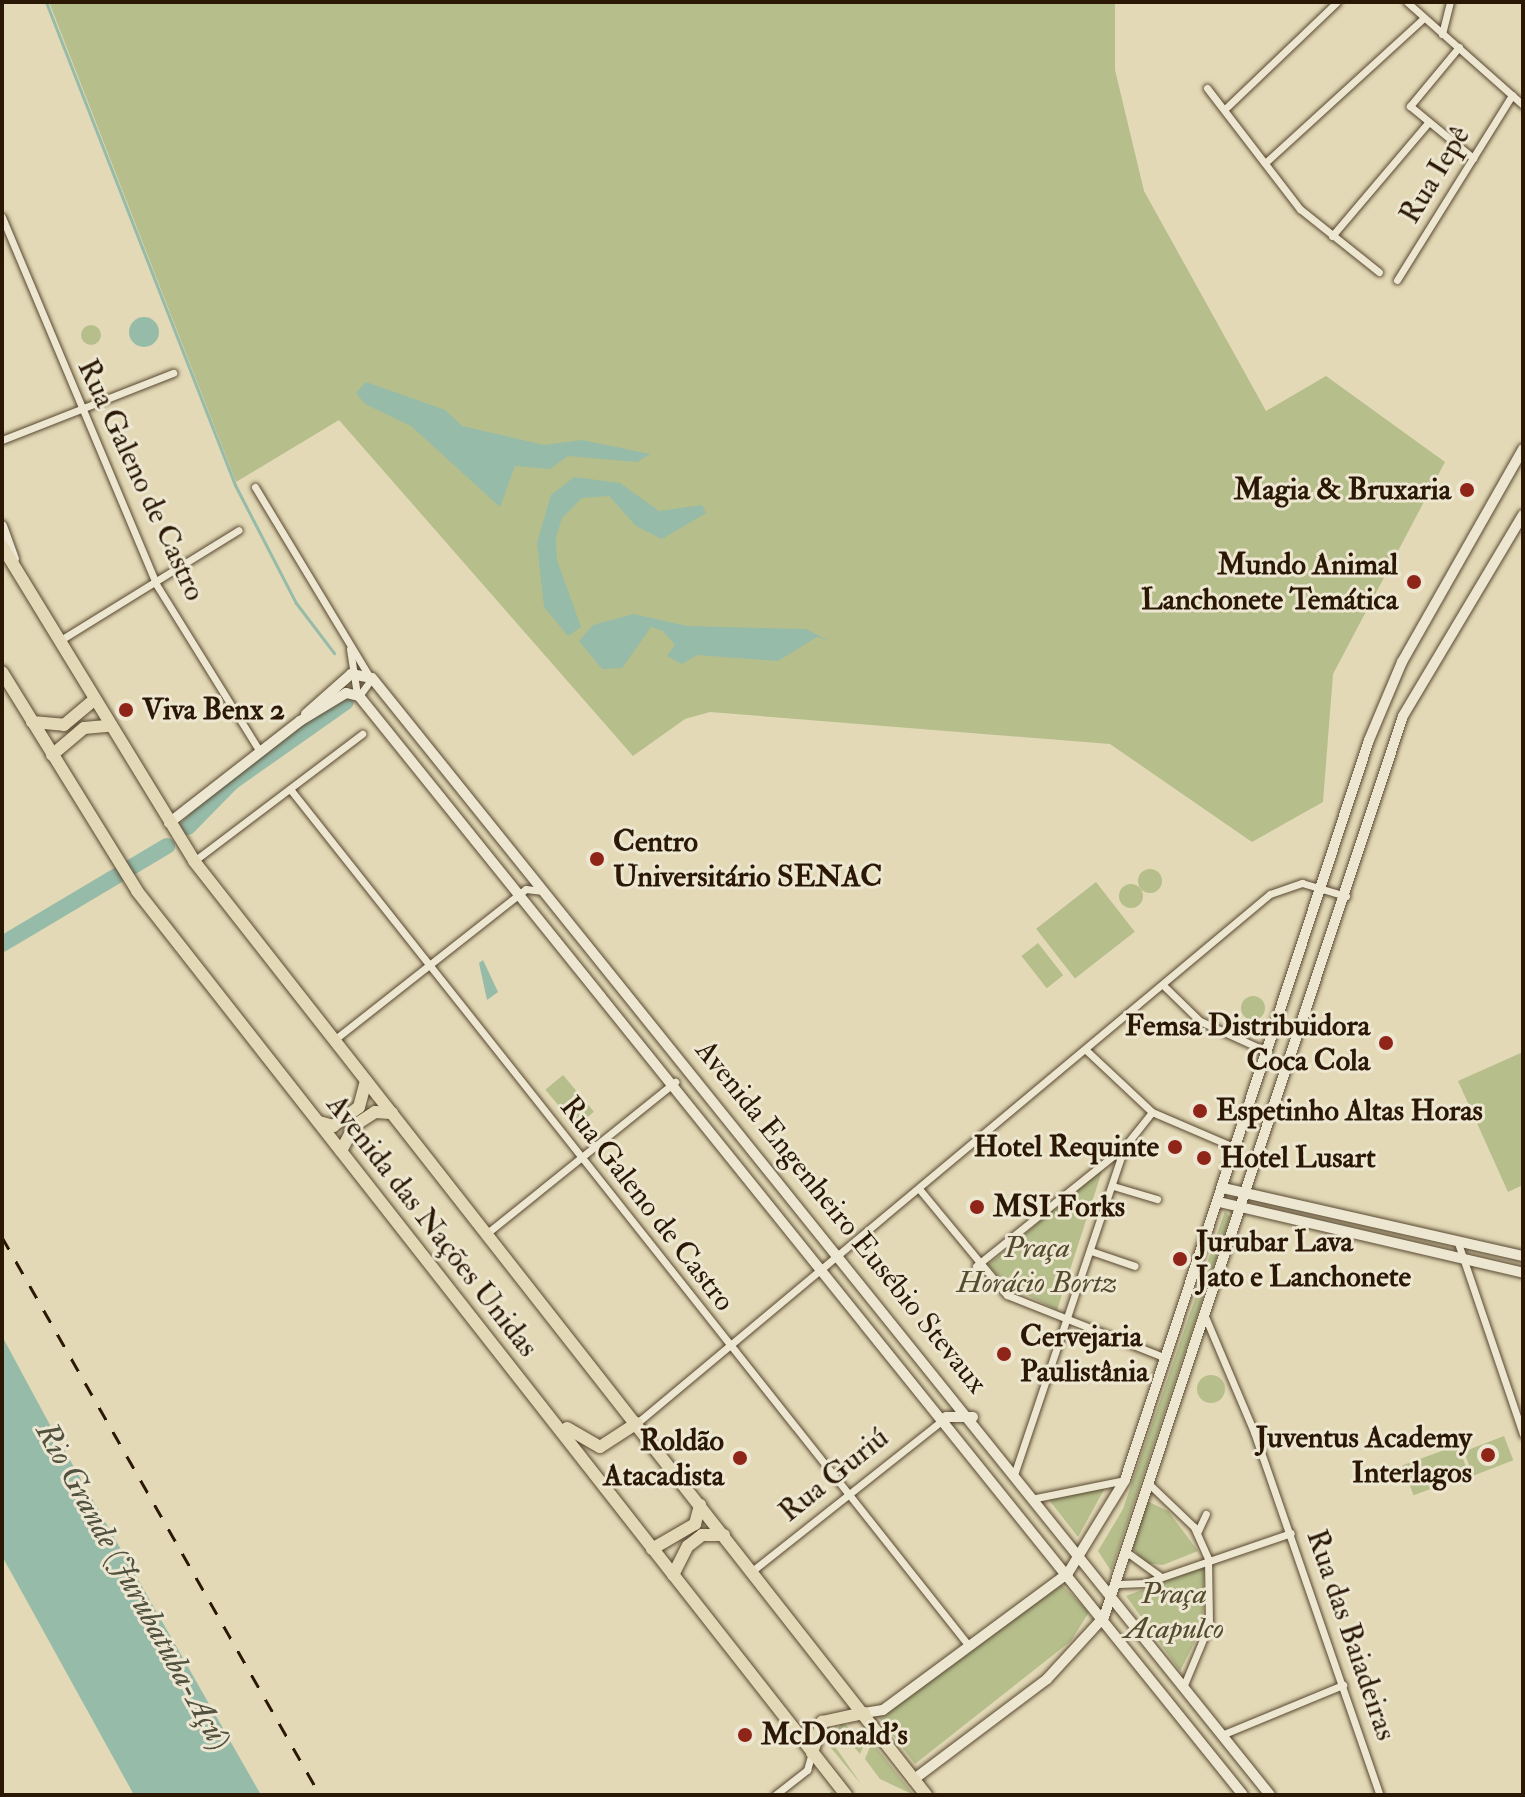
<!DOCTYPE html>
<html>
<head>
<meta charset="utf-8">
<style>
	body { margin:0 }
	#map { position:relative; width:1525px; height:1797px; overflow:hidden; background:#e3d9b6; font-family:"IM FELL Double Pica",serif }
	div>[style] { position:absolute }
	.green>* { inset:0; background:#b6be8c; transform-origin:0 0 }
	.round { border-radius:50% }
	.water>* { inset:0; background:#96bba9 }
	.stream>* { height:3px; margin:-1.5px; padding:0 1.5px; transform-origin:1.5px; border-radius:1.5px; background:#96bba9 }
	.river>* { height:16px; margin:-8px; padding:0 8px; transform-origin:8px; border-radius:8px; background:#96bba9 }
	.roads { filter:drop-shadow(0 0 2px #584831) drop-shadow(0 0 2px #584831) }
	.street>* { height:7px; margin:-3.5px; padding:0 3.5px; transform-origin:3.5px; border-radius:3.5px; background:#ede6d0 }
	.secondary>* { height:10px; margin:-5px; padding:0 5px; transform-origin:5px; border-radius:5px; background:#ede6d0 }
	.highway>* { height:12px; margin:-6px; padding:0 6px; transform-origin:6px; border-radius:6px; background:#e3d9b6 }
	.rail>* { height:3px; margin-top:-1.5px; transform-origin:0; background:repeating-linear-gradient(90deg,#2a1805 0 14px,transparent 0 28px) }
	.dots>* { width:22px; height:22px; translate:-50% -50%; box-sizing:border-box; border:4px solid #ede6d0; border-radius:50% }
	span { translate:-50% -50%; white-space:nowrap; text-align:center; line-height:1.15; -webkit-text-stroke:6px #ede6d0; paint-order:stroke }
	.street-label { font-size:30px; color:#2a1805 }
	.poi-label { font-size:30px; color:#2a1805; font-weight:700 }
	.right { translate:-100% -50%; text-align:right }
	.left { translate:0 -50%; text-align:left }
	.park-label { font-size:30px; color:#544a2e; font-style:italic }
	.water-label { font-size:32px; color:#50513e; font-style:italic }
	.frame { position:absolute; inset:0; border:4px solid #2a1805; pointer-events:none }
</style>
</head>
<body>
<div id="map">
	<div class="green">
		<div style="clip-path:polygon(49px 2px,1115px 2px,1115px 70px,1144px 191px,1266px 411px,1326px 376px,1445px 462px,1333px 674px,1323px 802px,1252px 842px,1110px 744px,710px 712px,685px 719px,633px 756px,339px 420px,236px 482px)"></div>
		<div class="round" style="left:81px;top:325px;width:20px;height:20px"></div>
		<div class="round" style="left:1138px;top:869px;width:24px;height:24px"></div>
		<div style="left:1096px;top:882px;width:63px;height:76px;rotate:52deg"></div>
		<div class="round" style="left:1119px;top:884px;width:24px;height:24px"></div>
		<div style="left:1038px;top:943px;width:41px;height:21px;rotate:52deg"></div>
		<div class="round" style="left:1241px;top:996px;width:24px;height:24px"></div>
		<div style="clip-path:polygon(1523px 1052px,1523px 1185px,1508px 1192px,1458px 1081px)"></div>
		<div style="left:563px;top:1075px;width:48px;height:23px;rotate:50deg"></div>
		<div style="clip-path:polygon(1103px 1168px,1057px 1310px,1005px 1284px,988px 1265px)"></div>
		<div style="clip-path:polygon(1225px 1211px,1230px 1217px,1111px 1571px,1098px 1551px,1123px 1509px)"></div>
		<div class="round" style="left:1197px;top:1375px;width:28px;height:28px"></div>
		<div style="left:1504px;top:1436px;width:26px;height:43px;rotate:69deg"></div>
		<div style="left:1458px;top:1445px;width:32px;height:59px;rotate:70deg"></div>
		<div style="clip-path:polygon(1106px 1486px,1078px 1537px,1046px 1496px)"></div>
		<div style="clip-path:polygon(1147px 1501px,1168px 1511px,1198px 1551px,1163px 1565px,1142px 1563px,1133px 1547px)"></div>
		<div style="clip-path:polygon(1204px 1566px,1203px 1626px,1180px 1671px,1126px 1596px)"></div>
		<div style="clip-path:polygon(1059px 1582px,1089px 1612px,1071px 1641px,915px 1764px,877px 1715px)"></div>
		<div style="clip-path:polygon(842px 1723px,866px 1739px,860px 1754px,843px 1734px,832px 1742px,861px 1784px,826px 1742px)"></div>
		<div style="clip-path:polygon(872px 1742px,914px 1795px,880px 1779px,865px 1759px)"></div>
	</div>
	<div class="water">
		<div class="round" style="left:129px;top:317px;width:30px;height:30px"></div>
		<div style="clip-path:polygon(366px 382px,445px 410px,462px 426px,544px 445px,582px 440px,650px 454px,637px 462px,568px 456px,550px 469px,515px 466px,500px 507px,411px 426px,365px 404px,356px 393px)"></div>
		<div style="clip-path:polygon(574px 477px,620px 483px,659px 511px,702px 505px,706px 513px,662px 539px,636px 526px,609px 496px,582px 498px,562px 518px,556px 537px,557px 560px,581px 627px,568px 636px,544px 607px,537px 543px,551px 495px)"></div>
		<div style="clip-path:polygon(634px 614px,687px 626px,806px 629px,829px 641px,817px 637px,778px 661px,697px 655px,682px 664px,667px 656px,675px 645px,663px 631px,651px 627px,622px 668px,602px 669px,579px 641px,593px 625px)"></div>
		<div style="clip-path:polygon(483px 960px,498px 992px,487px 1000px,479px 963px)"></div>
		<div style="clip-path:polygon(2px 1336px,50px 1425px,261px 1795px,134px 1795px,2px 1556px)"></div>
	</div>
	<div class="stream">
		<div style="left:46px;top:2px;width:519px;rotate:68.63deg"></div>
		<div style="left:235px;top:485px;width:133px;rotate:62.7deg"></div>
		<div style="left:296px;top:603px;width:63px;rotate:52.8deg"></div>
		<div style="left:829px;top:1795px;width:3px;rotate:-45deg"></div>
	</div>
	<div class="river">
		<div style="left:188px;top:827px;width:63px;rotate:-45.6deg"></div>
		<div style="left:232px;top:782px;width:139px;rotate:-35.1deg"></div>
		<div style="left:2px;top:944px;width:192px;rotate:-30.7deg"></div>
	</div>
	<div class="roads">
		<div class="street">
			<div style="left:1407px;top:2px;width:155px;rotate:41.6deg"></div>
			<div style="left:1442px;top:34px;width:33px;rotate:-76deg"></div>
			<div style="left:1459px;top:47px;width:77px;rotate:129.7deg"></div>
			<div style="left:1410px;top:106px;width:82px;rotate:39.5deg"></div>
			<div style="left:1207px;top:88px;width:153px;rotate:52.5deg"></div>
			<div style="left:1300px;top:209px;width:101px;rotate:38.6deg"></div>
			<div style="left:1227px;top:107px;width:152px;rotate:-43.7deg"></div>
			<div style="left:1265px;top:163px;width:215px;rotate:-42.4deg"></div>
			<div style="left:2px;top:217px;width:398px;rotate:67.2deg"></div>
			<div style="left:156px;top:584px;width:198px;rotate:58.2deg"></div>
			<div style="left:1332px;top:236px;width:147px;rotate:-49.7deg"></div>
			<div style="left:1397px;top:280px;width:218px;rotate:-58.1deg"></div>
			<div style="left:2px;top:440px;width:184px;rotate:-21.4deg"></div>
			<div style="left:255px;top:487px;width:218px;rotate:58.9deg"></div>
			<div style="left:59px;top:641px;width:211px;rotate:-31.7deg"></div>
			<div style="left:350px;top:649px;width:46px;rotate:81.2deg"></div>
			<div style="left:359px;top:696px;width:22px;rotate:-54deg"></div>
			<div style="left:290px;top:789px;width:1093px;rotate:51.61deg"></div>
			<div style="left:194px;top:861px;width:211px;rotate:-37.1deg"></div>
			<div style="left:1165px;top:987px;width:49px;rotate:44.2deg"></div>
			<div style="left:1200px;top:1021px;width:75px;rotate:24.5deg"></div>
			<div style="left:334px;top:1040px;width:244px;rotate:-38.2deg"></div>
			<div style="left:526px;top:889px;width:17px;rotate:7deg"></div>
			<div style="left:1087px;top:1051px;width:89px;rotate:43.2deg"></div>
			<div style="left:1152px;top:1112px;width:91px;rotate:23.2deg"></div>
			<div style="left:1113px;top:1186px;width:46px;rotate:16.5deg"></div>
			<div style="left:920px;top:1190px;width:136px;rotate:50.4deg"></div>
			<div style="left:1007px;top:1295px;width:171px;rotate:21.6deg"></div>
			<div style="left:486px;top:1234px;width:243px;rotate:-38.8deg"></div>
			<div style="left:1458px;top:1243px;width:202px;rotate:71.2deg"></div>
			<div style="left:1091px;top:1251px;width:46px;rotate:18.8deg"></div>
			<div style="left:976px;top:1266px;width:190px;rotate:-38.8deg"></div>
			<div style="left:1204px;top:1314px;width:128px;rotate:67deg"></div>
			<div style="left:1254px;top:1432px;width:384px;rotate:70.9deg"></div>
			<div style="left:637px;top:1423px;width:825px;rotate:-39.89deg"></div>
			<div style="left:1270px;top:894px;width:34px;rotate:-19deg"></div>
			<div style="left:1302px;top:883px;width:46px;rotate:16.5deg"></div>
			<div style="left:1015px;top:1472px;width:344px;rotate:-71.4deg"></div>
			<div style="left:1125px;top:1146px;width:43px;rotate:-51.5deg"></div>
			<div style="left:1148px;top:1483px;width:64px;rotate:43.7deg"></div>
			<div style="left:1194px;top:1527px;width:35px;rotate:66deg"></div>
			<div style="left:1208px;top:1559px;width:66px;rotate:89.1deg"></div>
			<div style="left:1209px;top:1625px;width:65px;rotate:112.6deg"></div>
			<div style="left:1036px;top:1498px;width:91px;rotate:-11.4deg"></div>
			<div style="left:1197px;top:1533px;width:21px;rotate:-65deg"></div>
			<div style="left:1128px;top:1553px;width:41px;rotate:36deg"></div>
			<div style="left:752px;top:1571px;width:245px;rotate:-38.4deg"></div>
			<div style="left:1119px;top:1584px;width:26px;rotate:-2deg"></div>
			<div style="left:1145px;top:1583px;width:154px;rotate:-18.9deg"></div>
			<div style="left:1224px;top:1734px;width:129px;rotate:-22.4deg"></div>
			<div style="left:775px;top:1795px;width:41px;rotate:-38deg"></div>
			<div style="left:807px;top:1770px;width:18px;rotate:-74deg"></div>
		</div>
		<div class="secondary">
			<div style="left:2px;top:526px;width:35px;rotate:70deg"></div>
			<div style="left:306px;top:714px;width:60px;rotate:-41.6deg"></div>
			<div style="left:351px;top:674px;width:21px;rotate:11deg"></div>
			<div style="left:372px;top:678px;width:1433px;rotate:51.2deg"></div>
			<div style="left:169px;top:823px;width:166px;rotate:-37.9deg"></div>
			<div style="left:300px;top:721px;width:54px;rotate:-31.3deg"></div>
			<div style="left:346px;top:693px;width:13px;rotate:13deg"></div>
			<div style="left:359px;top:696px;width:1410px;rotate:51.19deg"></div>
			<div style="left:1223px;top:1188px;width:308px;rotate:12.8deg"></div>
			<div style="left:1219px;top:1202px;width:312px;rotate:13.1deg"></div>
			<div style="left:946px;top:1417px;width:27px"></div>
			<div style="left:864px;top:1713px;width:19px;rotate:-9deg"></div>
			<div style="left:883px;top:1710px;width:230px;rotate:-36.5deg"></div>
			<div style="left:1068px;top:1573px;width:109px;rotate:-58.5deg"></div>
			<div style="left:1125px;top:1480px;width:779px;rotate:-71.75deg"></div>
			<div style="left:1369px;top:740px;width:85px;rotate:-67.1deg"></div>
			<div style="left:1402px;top:662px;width:245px;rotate:-60.4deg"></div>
			<div style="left:913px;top:1780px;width:168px;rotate:-37deg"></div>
			<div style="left:1047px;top:1679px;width:84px;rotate:-47.4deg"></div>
			<div style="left:1104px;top:1617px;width:949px;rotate:-71.64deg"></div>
			<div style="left:1403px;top:716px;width:234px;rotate:-59.2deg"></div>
		</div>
		<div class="highway">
			<div style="left:2px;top:546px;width:369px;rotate:58.6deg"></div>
			<div style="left:194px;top:861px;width:1187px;rotate:51.91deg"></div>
			<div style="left:2px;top:672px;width:257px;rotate:58.3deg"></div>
			<div style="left:137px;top:891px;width:1149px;rotate:51.89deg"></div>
			<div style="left:32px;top:722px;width:32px;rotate:5deg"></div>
			<div style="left:64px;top:725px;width:38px;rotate:-40deg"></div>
			<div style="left:52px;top:755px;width:42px;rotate:-40.2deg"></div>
			<div style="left:84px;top:728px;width:25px;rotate:-5deg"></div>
			<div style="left:319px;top:1122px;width:15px;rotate:16deg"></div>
			<div style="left:333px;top:1126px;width:32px;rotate:-36deg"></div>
			<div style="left:359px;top:1107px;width:27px;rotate:-75deg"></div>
			<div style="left:341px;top:1151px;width:30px;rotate:-62deg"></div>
			<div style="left:355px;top:1125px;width:24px;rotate:-33deg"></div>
			<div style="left:375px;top:1112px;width:17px;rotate:3deg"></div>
			<div style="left:567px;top:1428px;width:38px;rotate:30deg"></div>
			<div style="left:600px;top:1447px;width:44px;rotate:-33deg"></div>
			<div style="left:652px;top:1549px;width:50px;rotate:-30.2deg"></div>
			<div style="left:695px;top:1524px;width:20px;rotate:-75deg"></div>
			<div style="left:673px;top:1575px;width:33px;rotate:-63deg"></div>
			<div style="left:688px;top:1546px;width:18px;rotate:-38deg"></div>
			<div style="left:702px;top:1535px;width:22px"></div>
			<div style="left:812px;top:1753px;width:33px;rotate:-72deg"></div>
			<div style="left:822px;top:1722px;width:43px;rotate:-12.1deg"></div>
		</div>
	</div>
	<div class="rail">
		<div style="left:2px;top:1237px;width:642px;rotate:60.32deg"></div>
	</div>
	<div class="dots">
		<div style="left:1467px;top:490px;background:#8f2418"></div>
		<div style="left:1414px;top:582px;background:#8f2418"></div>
		<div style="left:126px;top:710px;background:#8f2418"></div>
		<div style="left:597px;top:859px;background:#8f2418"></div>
		<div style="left:1386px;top:1043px;background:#8f2418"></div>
		<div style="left:1200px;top:1111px;background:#8f2418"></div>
		<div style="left:1175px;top:1147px;background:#8f2418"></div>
		<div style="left:1204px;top:1158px;background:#8f2418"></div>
		<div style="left:977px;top:1207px;background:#8f2418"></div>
		<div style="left:1180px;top:1259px;background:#8f2418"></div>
		<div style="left:1004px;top:1354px;background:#8f2418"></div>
		<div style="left:1488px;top:1455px;background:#8f2418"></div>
		<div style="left:740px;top:1458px;background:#8f2418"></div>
		<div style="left:745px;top:1735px;background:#8f2418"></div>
	</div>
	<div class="street-label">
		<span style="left:1435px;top:175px;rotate:-59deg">Rua Iepê</span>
		<span style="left:141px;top:480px;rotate:65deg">Rua Galeno de Castro</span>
		<span style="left:647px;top:1204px;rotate:52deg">Rua Galeno de Castro</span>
		<span style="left:841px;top:1217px;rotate:51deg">Avenida Engenheiro Eusébio Stevaux</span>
		<span style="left:432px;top:1226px;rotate:52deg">Avenida das Nações Unidas</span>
		<span style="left:834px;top:1475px;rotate:-39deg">Rua Guriú</span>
		<span style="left:1351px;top:1635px;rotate:71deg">Rua das Baiadeiras</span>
	</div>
	<div class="poi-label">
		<span class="right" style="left:1451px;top:490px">Magia &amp; Bruxaria</span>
		<span class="right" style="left:1398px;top:582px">Mundo Animal<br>Lanchonete Temática</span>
		<span class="left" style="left:142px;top:710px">Viva Benx 2</span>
		<span class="left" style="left:613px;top:859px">Centro<br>Universitário SENAC</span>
		<span class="right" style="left:1370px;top:1043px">Femsa Distribuidora<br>Coca Cola</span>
		<span class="left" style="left:1216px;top:1111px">Espetinho Altas Horas</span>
		<span class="right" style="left:1159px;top:1147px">Hotel Requinte</span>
		<span class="left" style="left:1220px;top:1158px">Hotel Lusart</span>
		<span class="left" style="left:993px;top:1207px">MSI Forks</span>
		<span class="left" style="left:1196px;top:1259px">Jurubar Lava<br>Jato e Lanchonete</span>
		<span class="left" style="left:1020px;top:1354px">Cervejaria<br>Paulistânia</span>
		<span class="right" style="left:1472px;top:1455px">Juventus Academy<br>Interlagos</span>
		<span class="right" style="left:724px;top:1458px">Roldão<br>Atacadista</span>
		<span class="left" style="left:761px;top:1735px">McDonald's</span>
	</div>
	<div class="park-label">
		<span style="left:1037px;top:1265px">Praça<br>Horácio Bortz</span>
		<span style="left:1174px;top:1611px">Praça<br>Acapulco</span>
	</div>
	<div class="water-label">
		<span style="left:133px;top:1586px;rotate:61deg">Rio Grande (Jurubatuba-Açú)</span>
	</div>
	<div class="frame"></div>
</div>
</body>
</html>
